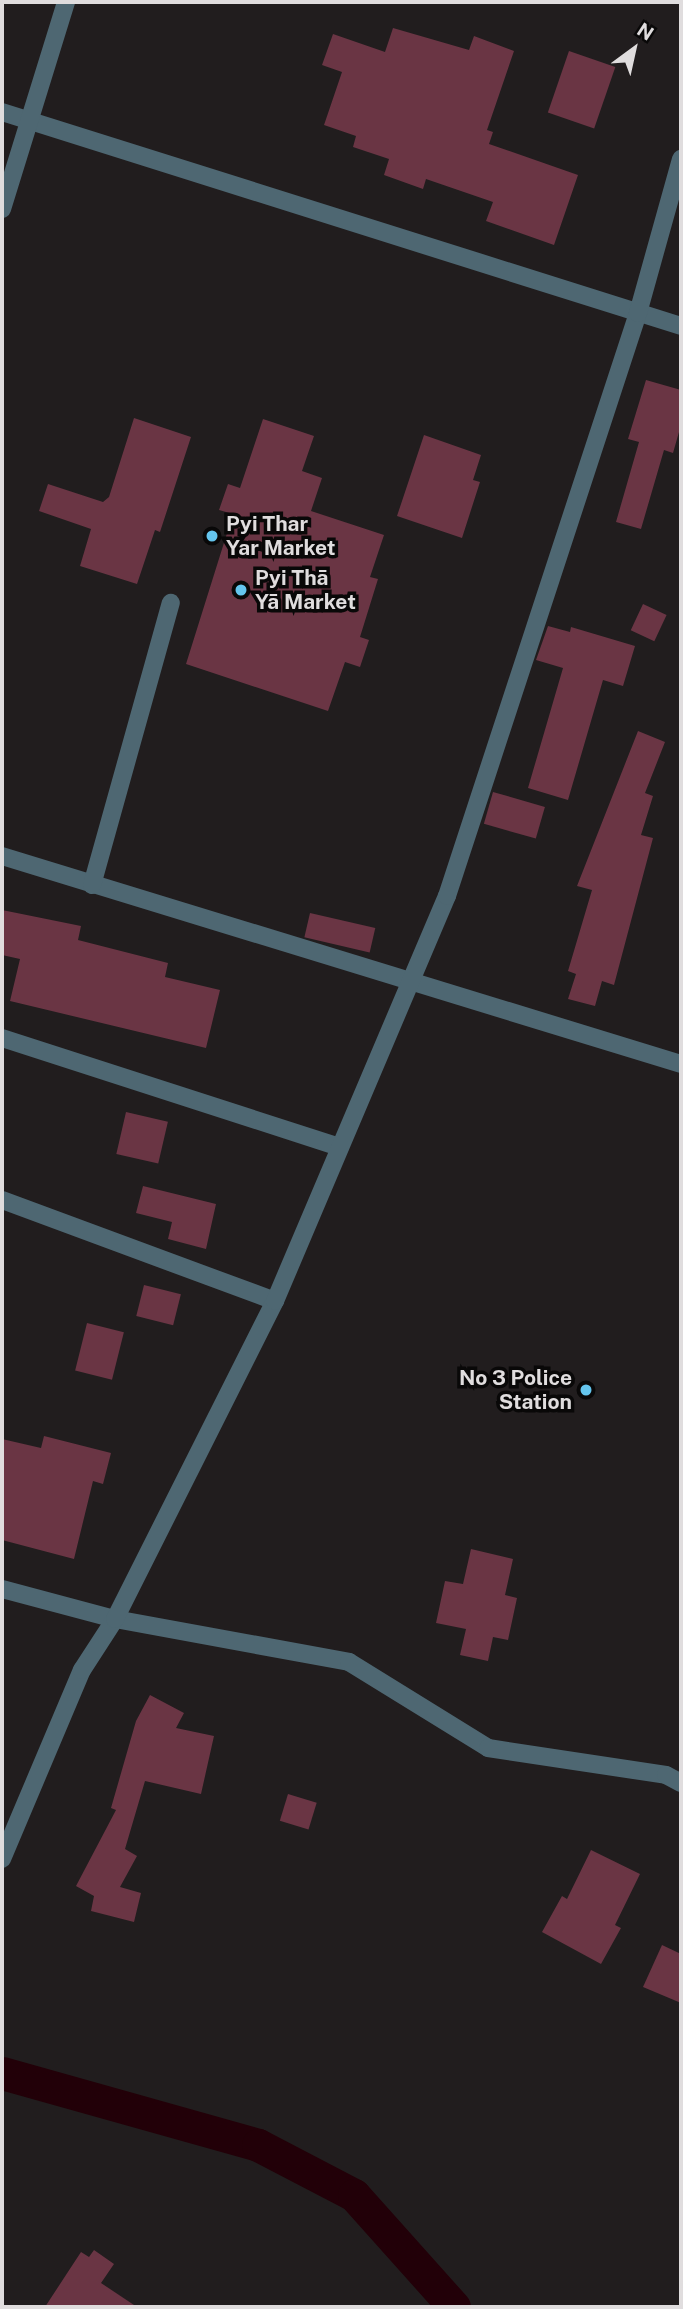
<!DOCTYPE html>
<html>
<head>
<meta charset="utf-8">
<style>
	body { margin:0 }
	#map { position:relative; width:683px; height:2309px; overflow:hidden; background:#211d1e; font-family:"Public Sans",sans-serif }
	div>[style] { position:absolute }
	.canal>* { height:33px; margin:-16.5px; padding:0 16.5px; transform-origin:16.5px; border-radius:16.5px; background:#220008 }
	.building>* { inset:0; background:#6a3544; transform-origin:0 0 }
	.minor>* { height:18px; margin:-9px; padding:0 9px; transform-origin:9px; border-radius:9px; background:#4e6772 }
	.dots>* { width:19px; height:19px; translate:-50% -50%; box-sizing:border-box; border:4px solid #090808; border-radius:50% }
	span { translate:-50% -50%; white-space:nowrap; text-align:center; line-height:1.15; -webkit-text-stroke:7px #090808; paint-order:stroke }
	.poi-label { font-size:21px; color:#e0ddde; font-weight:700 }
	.left { translate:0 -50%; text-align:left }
	.right { translate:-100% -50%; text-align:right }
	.frame { position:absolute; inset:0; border:4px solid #e0ddde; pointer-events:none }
	.north { position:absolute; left:599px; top:14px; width:70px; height:70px; -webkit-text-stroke:5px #090808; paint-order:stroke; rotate:33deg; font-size:19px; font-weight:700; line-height:28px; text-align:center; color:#e0ddde }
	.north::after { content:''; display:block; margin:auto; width:24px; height:32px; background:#e0ddde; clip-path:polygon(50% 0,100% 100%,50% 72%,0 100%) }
</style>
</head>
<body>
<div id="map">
	<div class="canal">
		<div style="left:2px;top:2073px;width:266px;rotate:15.7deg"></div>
		<div style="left:258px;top:2145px;width:108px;rotate:27.5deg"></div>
		<div style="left:354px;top:2195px;width:150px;rotate:48.2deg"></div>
	</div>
	<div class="building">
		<div style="clip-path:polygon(393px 28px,469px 50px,474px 36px,514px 51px,487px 130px,493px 132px,489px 144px,578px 175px,554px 245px,486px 221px,493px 202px,426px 179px,423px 189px,384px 175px,389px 159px,353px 147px,356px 136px,324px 125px,342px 72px,322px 65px,333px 34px,385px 52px)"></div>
		<div style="left:569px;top:51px;width:49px;height:65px;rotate:19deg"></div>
		<div style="clip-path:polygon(646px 380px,681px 390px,681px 425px,673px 453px,664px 450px,641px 529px,616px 522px,639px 442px,628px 439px)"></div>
		<div style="clip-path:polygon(134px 418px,191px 437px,160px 532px,155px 530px,137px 584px,80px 566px,91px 529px,39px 511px,48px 484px,103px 502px,109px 497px)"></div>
		<div style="clip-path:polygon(263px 419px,314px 436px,302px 471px,322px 478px,311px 511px,384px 535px,370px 577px,378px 579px,360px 637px,369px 640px,360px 667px,345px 662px,328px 711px,186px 664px,233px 514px,219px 510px,228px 484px,240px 488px)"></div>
		<div style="clip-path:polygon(424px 435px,481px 455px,473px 480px,480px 482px,462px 538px,397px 516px)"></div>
		<div style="left:643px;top:604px;width:26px;height:29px;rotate:25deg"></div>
		<div style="clip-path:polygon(548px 626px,570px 632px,571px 627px,635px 646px,623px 686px,603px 680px,568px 800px,528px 788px,563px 668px,536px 660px)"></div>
		<div style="clip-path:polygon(638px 731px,665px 742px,645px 793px,653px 796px,641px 835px,653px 838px,614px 985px,602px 981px,595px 1006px,568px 999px,576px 974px,568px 971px,592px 890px,577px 886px)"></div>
		<div style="left:493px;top:792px;width:54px;height:33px;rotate:16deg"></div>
		<div style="clip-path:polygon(2px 910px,81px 926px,78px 940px,168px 963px,165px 977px,220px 990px,206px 1048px,10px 1001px,20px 959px,2px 955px)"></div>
		<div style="left:310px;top:913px;width:67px;height:25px;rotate:13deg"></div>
		<div style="left:126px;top:1112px;width:43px;height:43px;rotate:13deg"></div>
		<div style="clip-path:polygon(143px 1186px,216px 1204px,206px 1249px,168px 1239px,172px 1222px,136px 1213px)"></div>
		<div style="left:144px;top:1285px;width:38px;height:32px;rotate:14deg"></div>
		<div style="left:87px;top:1323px;width:38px;height:49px;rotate:14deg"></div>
		<div style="clip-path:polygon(44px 1436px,111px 1453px,103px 1484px,93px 1481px,74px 1559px,2px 1540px,2px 1439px,41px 1448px)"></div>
		<div style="clip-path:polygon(471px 1549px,513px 1559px,505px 1595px,517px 1598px,508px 1640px,493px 1637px,488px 1661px,460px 1655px,466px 1629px,436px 1623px,445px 1581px,463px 1584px)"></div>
		<div style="clip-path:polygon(150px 1695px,184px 1713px,176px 1728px,214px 1736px,201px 1794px,145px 1781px,125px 1849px,137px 1856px,120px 1887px,141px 1893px,134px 1922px,91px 1911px,94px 1896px,76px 1886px,116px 1810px,111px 1808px,136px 1721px)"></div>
		<div style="left:288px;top:1794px;width:30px;height:28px;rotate:17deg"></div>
		<div style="clip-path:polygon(591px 1850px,640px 1874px,615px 1925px,621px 1928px,601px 1964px,542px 1932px,562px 1896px,567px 1899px)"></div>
		<div style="clip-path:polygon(662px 1945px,681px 1954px,681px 2003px,643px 1987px)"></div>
		<div style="clip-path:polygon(94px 2250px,114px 2264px,101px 2283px,137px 2307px,45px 2307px,81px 2252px,89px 2257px)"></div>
	</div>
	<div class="minor">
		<div style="left:2px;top:112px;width:712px;rotate:17.49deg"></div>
		<div style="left:2px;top:209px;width:217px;rotate:-72.8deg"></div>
		<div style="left:2px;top:856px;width:710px;rotate:17.03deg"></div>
		<div style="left:92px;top:885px;width:293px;rotate:-74.4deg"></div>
		<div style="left:2px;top:1038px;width:355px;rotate:17.9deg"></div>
		<div style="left:2px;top:1200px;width:291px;rotate:20.3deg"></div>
		<div style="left:2px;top:1589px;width:117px;rotate:14.9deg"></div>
		<div style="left:115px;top:1619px;width:238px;rotate:10.4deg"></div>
		<div style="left:349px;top:1662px;width:163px;rotate:31.7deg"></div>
		<div style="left:488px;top:1748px;width:180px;rotate:8.6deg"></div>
		<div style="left:666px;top:1775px;width:17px;rotate:28deg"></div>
		<div style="left:2px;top:1859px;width:205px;rotate:-67.1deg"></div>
		<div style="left:82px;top:1670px;width:61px;rotate:-57.1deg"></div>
		<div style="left:115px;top:1619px;width:356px;rotate:-63.3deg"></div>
		<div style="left:275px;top:1301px;width:440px;rotate:-67deg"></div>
		<div style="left:447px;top:896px;width:613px;rotate:-71.86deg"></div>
		<div style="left:638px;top:313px;width:160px;rotate:-74.4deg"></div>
	</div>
	<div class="dots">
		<div style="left:212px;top:536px;background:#64c5ee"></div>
		<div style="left:241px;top:590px;background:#64c5ee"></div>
		<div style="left:586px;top:1390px;background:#64c5ee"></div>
	</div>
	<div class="poi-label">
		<span class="left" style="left:226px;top:536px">Pyi Thar<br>Yar Market</span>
		<span class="left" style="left:255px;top:590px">Pyi Thā<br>Yā Market</span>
		<span class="right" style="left:572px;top:1390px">No 3 Police<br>Station</span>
	</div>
	<div class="frame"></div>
	<div class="north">N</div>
</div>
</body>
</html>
